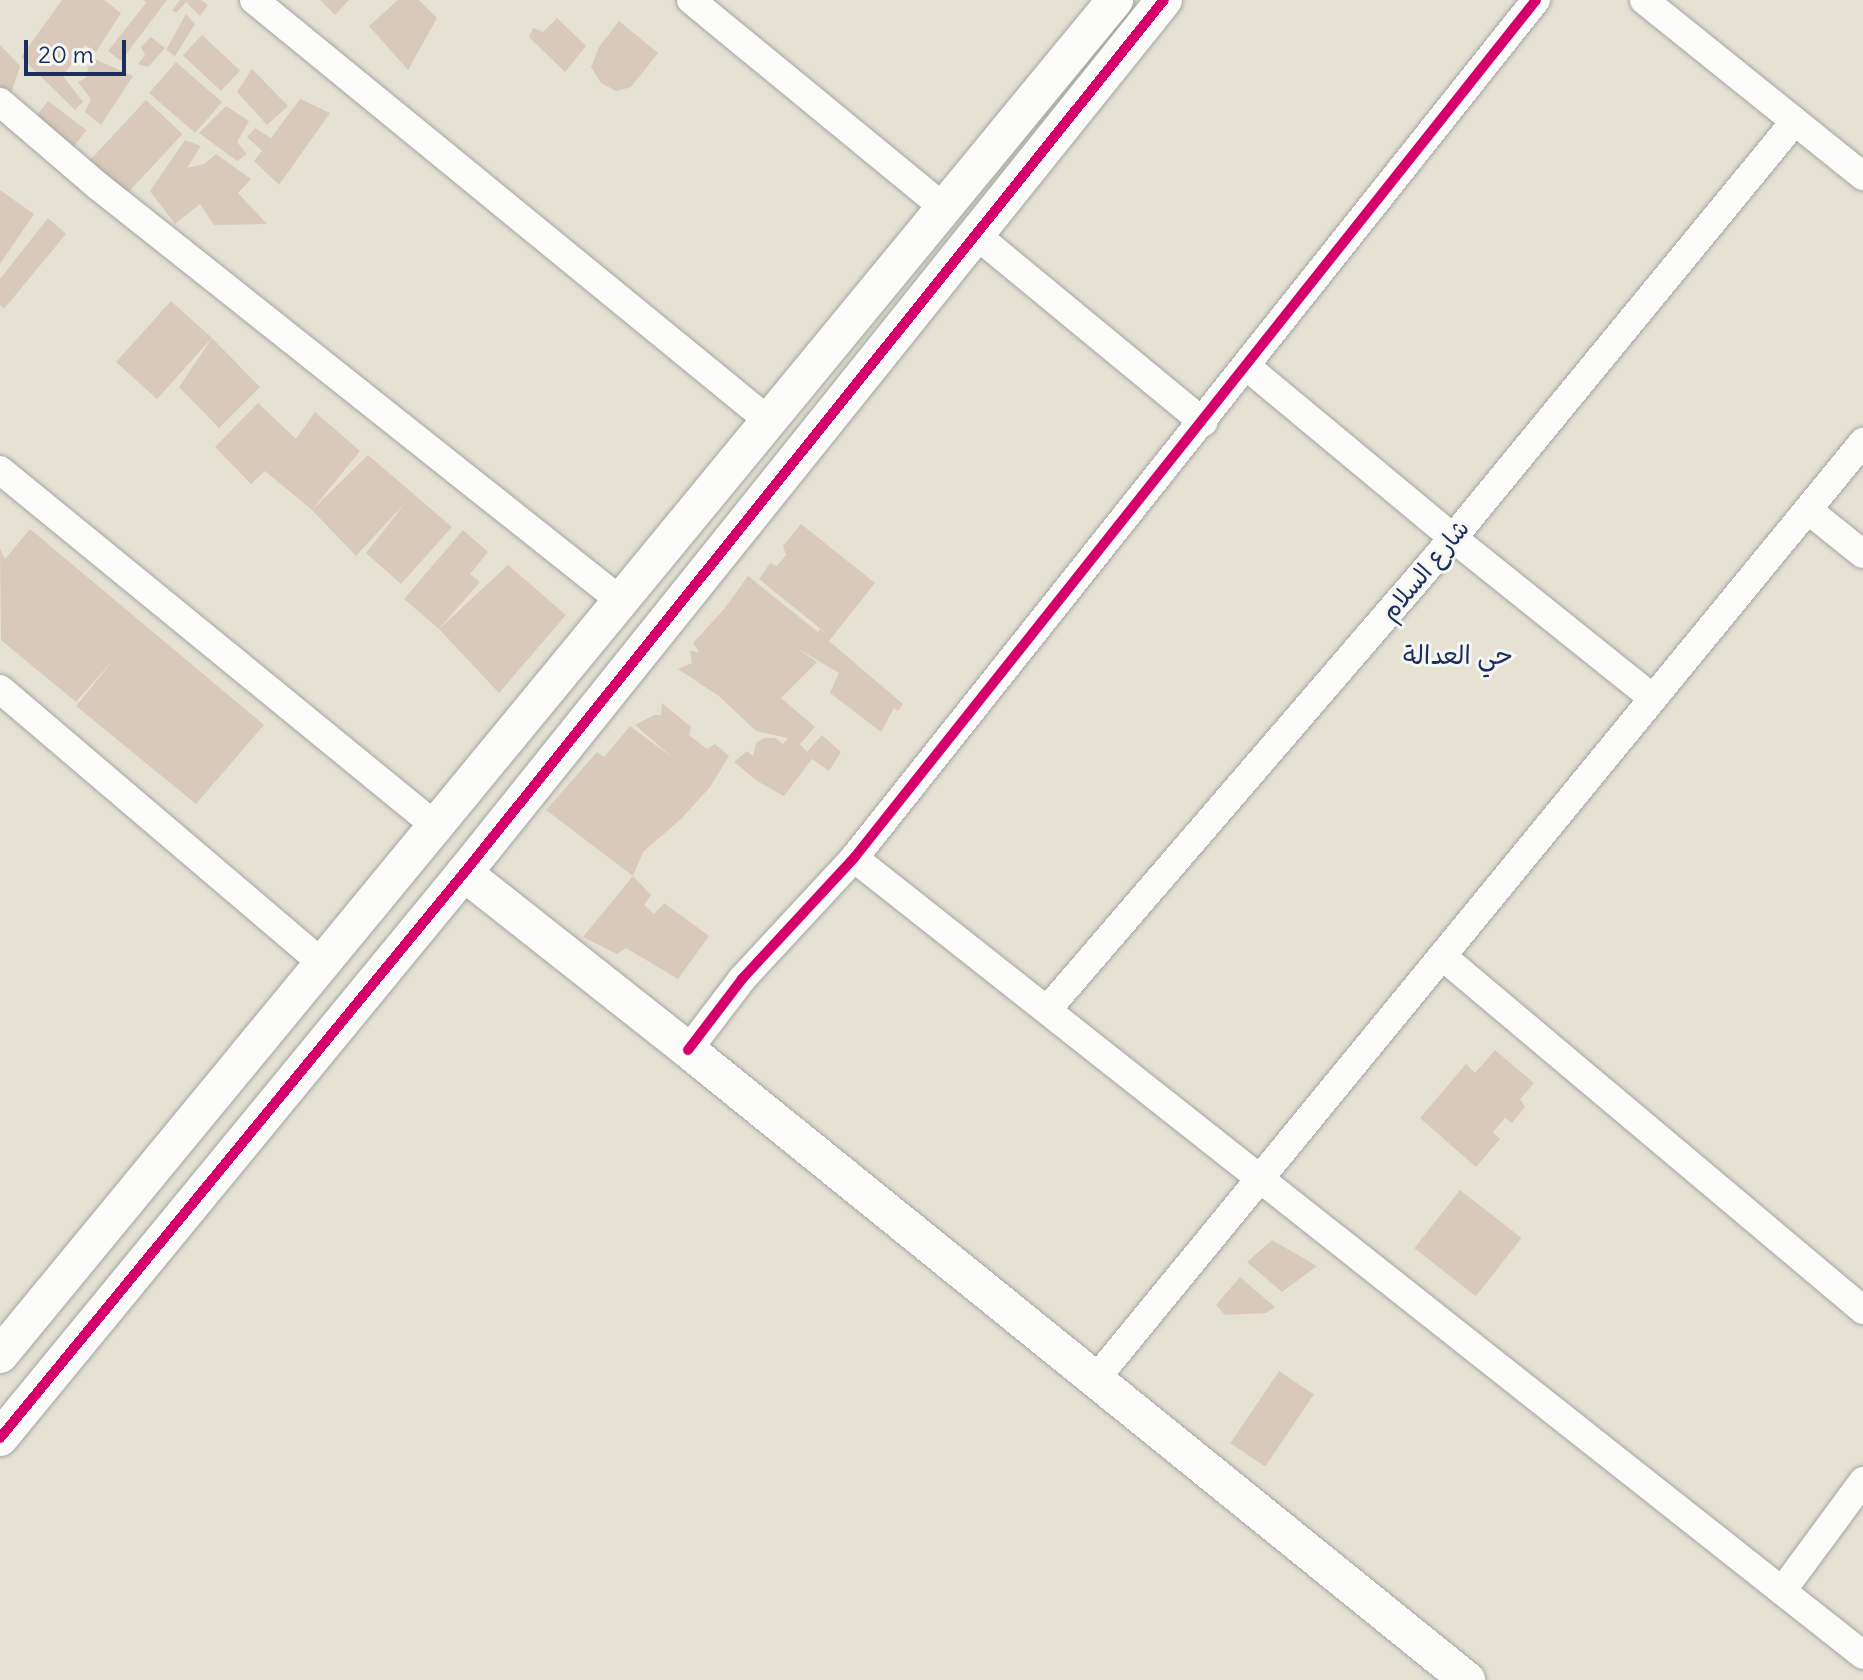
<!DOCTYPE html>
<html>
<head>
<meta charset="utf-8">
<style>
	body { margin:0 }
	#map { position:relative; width:1863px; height:1680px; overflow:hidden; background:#e5e2d4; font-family:Delius,"Playpen Sans Arabic",sans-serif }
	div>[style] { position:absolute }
	.building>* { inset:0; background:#d9c9ba; transform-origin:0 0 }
	.roads { filter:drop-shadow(0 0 2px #a4a5a2) drop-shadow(0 0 2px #a4a5a2) }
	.minor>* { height:28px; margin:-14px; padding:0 14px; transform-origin:14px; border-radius:14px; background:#fbfbf9 }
	.tertiary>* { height:36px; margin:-18px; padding:0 18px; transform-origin:18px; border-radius:18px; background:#fbfbf9 }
	.cycleway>* { height:10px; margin:-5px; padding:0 5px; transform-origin:5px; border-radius:5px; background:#d6006c }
	span { translate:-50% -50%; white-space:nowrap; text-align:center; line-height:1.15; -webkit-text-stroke:6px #f6f6f2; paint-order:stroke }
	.street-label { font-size:24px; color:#1b2f5e }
	.neighbourhood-label { font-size:26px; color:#1b2f5e }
	.scale { position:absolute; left:24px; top:40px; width:102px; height:36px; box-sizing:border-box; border:4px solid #1b2f5e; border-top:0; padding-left:10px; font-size:24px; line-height:28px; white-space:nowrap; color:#1b2f5e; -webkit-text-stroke:6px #f6f6f2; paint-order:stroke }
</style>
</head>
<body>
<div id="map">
	<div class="building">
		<div style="clip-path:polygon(62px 0,104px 0,121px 13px,96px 52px,85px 45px,63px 76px,83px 102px,75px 110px,21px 57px)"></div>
		<div style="clip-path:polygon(144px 0,167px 0,121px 61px,108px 51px,146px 3px)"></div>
		<div style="clip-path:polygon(180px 0,201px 0,208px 5px,200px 16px,186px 2px,177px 12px,172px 11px)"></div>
		<div style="clip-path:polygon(320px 0,349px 0,335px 15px)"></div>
		<div style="clip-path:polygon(398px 0,419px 0,437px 18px,408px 70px,369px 26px)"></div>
		<div style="clip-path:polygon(186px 14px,195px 24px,175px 56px,166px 50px)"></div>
		<div style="clip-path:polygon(557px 18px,586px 46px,565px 72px,529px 37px,533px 28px,543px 32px)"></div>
		<div style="clip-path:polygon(619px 21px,658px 53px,631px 87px,616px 91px,601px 83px,591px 67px,599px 47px)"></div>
		<div style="left:202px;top:35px;width:52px;height:28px;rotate:43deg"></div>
		<div style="clip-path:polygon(151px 37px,165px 48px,148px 67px,138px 64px,145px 55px,141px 47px)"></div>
		<div style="clip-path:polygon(0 45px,20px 66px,8px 103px,0 95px)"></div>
		<div style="clip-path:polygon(90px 57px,133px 76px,101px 125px,85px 112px,91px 99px,78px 82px,86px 78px)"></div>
		<div style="left:176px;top:62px;width:61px;height:41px;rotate:41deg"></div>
		<div style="clip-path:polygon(252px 69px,288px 106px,267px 125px,237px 92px)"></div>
		<div style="clip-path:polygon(300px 99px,330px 113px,279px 185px,254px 161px,262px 151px,247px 137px,255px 128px,271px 138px)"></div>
		<div style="left:146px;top:100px;width:50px;height:85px;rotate:43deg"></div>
		<div style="left:48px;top:101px;width:48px;height:26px;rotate:37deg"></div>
		<div style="clip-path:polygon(226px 106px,249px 121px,237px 142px,247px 154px,237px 161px,199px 133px)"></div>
		<div style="clip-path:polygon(185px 140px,201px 146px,187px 168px,204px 164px,216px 154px,251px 179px,238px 193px,267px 224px,214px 225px,200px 204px,175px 224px,150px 191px)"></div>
		<div style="clip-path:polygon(0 190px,34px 214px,0 264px)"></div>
		<div style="clip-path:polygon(48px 218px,66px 234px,4px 309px,0 305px,0 279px)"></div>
		<div style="clip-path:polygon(171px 301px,212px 338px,260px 387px,219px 428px,179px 387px,212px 338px,157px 399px,116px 362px)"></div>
		<div style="clip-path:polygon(258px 403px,296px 439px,315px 412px,360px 451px,312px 510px,368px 455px,452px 527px,401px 584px,366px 553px,406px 502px,356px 556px,312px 510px,265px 471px,251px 484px,215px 447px)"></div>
		<div style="clip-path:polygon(801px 524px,875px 583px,829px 641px,903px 704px,898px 711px,894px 708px,881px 732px,830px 693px,839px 673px,795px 647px,817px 662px,781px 698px,815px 727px,800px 744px,807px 752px,822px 735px,841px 752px,829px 771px,812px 759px,784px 796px,757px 781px,734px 762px,747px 751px,753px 756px,756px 743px,764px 738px,775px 738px,783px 744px,788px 738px,756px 731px,720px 697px,678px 669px,692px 663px,690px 651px,699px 652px,693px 643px,725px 608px,748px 576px,818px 632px,820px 629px,827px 634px,759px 579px,770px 563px,777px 566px,786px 555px,783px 546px)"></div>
		<div style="clip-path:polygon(30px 529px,264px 725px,196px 804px,76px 706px,115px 658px,76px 702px,1px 640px,0 549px,5px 559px)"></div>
		<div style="clip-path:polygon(463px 530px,488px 552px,470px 574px,480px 582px,439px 629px,404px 599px)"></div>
		<div style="clip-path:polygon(508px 565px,566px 615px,499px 693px,439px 629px)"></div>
		<div style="clip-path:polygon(662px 703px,691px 727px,689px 735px,707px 749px,715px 744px,729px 756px,710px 787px,682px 818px,643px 852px,633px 876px,546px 810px,597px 752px,604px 757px,630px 726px,673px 758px,635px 725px,654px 715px,661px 715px)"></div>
		<div style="clip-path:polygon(633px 876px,651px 895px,644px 905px,654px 914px,664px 903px,709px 936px,678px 979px,626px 948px,617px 954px,583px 937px)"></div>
		<div style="clip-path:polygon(1495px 1050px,1534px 1083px,1520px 1099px,1525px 1107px,1512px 1123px,1505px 1118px,1493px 1132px,1500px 1139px,1476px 1167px,1420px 1118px,1466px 1064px,1475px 1073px)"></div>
		<div style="left:1460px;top:1190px;width:78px;height:74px;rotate:38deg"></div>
		<div style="clip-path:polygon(1272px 1240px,1317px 1266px,1282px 1292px,1247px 1262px)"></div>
		<div style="clip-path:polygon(1240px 1277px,1275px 1307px,1266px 1313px,1225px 1315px,1216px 1305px)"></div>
		<div style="left:1279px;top:1371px;width:42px;height:87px;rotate:34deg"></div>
	</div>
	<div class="roads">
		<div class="minor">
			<div style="left:254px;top:0;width:665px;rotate:39.27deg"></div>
			<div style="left:691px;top:0;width:328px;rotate:39.4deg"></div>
			<div style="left:1644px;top:0;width:281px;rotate:38.8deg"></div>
			<div style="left:0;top:102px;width:129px;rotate:40.6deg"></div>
			<div style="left:98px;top:186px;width:668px;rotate:38.43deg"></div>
			<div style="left:975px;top:234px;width:296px;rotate:39.5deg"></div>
			<div style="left:1246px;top:366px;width:269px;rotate:39.7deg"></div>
			<div style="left:1453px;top:538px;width:256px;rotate:38.7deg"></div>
			<div style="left:0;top:470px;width:564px;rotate:39.25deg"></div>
			<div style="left:1808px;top:510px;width:70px;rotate:38.7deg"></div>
			<div style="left:0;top:689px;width:424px;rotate:40.4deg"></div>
			<div style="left:854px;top:858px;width:1286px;rotate:38.3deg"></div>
			<div style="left:1442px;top:956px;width:550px;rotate:40.06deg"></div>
			<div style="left:1047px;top:1010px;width:623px;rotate:-49.3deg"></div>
			<div style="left:1453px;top:538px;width:539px;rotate:-50.64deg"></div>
			<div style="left:688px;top:1050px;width:89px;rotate:-52.7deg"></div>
			<div style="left:742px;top:979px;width:165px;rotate:-47.2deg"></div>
			<div style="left:854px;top:858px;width:1096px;rotate:-51.52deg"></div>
			<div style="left:1094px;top:1381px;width:1214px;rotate:-50.68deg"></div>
			<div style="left:1782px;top:1591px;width:137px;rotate:-53.6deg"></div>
		</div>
		<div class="tertiary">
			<div style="left:464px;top:873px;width:285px;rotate:38.3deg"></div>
			<div style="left:688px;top:1050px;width:1002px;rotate:38.96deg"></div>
			<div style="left:0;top:1355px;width:1755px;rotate:-50.55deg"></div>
			<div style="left:0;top:1438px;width:731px;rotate:-50.61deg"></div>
			<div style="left:464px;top:873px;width:1119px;rotate:-51.28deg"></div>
		</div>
	</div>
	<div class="cycleway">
		<div style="left:688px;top:1050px;width:89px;rotate:-52.7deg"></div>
		<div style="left:742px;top:979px;width:165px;rotate:-47.2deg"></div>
		<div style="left:854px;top:858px;width:1096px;rotate:-51.52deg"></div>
		<div style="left:0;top:1438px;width:731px;rotate:-50.61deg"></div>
		<div style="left:464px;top:873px;width:1119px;rotate:-51.28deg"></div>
	</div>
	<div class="street-label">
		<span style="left:1425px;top:570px;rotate:-50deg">شارع السلام</span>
	</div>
	<div class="neighbourhood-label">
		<span style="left:1458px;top:655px">حي العدالة</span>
	</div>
	<div class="scale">20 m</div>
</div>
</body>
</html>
